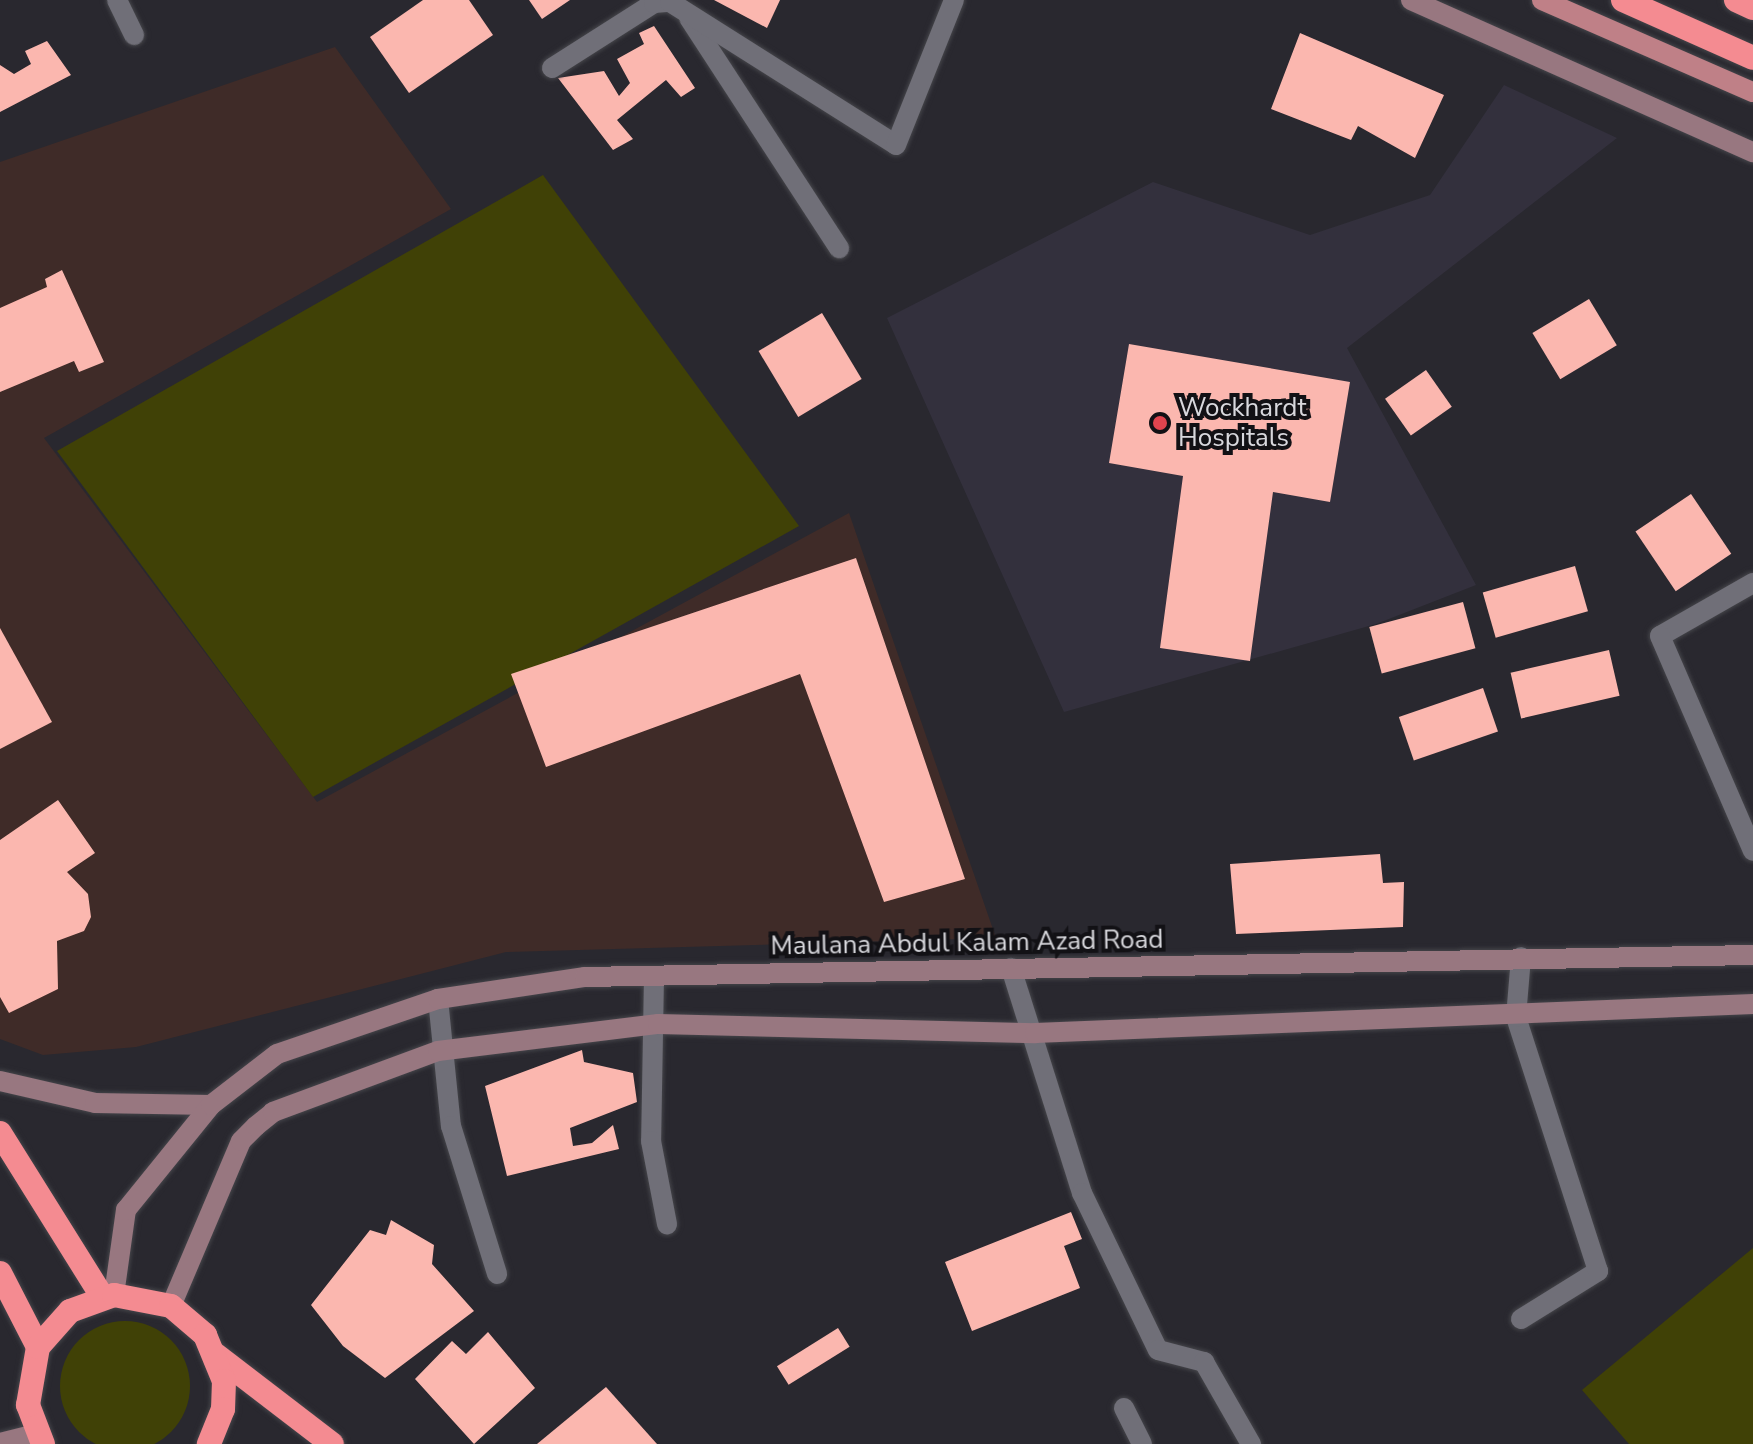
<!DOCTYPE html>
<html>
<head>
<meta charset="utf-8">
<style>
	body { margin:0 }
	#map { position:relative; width:1753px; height:1444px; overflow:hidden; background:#29282f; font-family:"Nunito Sans",sans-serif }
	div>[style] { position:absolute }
	.commercial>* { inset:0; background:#3f2b28 }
	.built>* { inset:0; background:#33303d }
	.green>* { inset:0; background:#404106 }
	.round { border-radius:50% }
	.building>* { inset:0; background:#fbb7af; transform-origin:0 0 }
	.roads { filter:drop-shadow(0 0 2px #45454a) drop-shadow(0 0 2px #45454a) }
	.street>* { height:20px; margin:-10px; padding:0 10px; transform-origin:10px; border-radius:10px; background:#706f78 }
	.secondary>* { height:20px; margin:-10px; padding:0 10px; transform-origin:10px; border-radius:10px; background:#987780 }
	.primary>* { height:20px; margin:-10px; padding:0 10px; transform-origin:10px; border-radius:10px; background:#bf8087 }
	.highway>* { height:24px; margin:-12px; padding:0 12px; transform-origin:12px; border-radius:12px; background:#f48b91 }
	.dots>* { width:22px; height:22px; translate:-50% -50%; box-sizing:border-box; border:4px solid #121115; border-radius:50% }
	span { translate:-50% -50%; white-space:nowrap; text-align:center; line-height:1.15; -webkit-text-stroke:8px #121115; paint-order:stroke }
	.poi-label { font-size:26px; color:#d8d8dd }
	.left { translate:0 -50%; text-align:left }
	.street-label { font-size:26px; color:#d8d8dd }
</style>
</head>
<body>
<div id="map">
	<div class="commercial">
		<div style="clip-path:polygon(335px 47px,451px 209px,44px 438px,317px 802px,849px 513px,996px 938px,506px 952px,136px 1047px,43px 1055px,0 1039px,0 162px)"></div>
	</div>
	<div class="built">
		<div style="clip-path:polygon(1504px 85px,1617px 138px,1347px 348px,1476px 585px,1376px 624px,1064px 712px,887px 318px,1153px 182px,1310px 235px,1430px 195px)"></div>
	</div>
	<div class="green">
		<div style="clip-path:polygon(543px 175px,799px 526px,313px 797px,57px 451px)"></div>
		<div style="clip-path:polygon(1753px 1248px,1753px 1444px,1629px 1444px,1582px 1390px)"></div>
		<div class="round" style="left:60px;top:1321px;width:130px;height:130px"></div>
	</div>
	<div class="building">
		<div style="clip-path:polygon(423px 0,469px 0,493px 35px,409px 93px,370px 37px)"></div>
		<div style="clip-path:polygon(529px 0,570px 0,542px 19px)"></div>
		<div style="clip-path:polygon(714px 0,780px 0,767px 28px)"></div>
		<div style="clip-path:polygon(654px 26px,695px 88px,681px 97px,666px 80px,617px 120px,633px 139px,613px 150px,558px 78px,604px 71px,619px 96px,630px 83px,617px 59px,644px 44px,639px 33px)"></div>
		<div style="clip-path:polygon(1300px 33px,1444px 95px,1415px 158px,1358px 126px,1351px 140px,1271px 109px)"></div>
		<div style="clip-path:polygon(47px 41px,71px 75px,0 112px,0 65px,14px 74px,31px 64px,25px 51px)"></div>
		<div style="clip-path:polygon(62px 270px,104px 362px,79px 372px,74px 361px,0 392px,0 308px,47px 287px,45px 279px)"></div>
		<div style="left:1589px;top:299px;width:54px;height:66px;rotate:59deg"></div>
		<div style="left:822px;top:313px;width:77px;height:74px;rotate:59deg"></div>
		<div style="clip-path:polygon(1129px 344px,1350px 382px,1330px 502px,1273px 492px,1250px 661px,1160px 648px,1183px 476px,1109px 463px)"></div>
		<div style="left:1426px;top:370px;width:45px;height:50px;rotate:55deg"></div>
		<div style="left:1691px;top:494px;width:72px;height:67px;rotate:56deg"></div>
		<div style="clip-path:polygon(856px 558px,965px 879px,884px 902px,800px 674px,546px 767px,511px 674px)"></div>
		<div style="left:1575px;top:566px;width:47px;height:96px;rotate:74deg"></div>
		<div style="left:1463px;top:602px;width:48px;height:97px;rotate:75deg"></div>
		<div style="clip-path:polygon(0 628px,52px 722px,0 749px)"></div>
		<div style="left:1609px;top:650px;width:47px;height:101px;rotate:77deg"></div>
		<div style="left:1483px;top:688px;width:46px;height:89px;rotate:71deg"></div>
		<div style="clip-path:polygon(58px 800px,95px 853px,67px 872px,88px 894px,91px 917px,84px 931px,57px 941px,58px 989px,9px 1013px,0 997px,0 840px)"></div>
		<div style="clip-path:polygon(1380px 854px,1383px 883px,1404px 882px,1403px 927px,1236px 934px,1230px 864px)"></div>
		<div style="clip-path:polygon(582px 1050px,584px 1062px,633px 1073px,637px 1102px,570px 1128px,573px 1146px,592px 1143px,613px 1125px,619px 1149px,507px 1176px,485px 1086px)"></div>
		<div style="clip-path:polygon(1071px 1212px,1082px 1239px,1064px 1246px,1080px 1288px,972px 1331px,945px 1262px)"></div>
		<div style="clip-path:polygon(391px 1220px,434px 1245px,432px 1264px,474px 1311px,385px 1378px,343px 1346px,311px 1305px,370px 1230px,386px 1235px)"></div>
		<div style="left:838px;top:1328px;width:22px;height:72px;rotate:58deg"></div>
		<div style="clip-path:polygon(488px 1332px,535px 1388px,474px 1444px,415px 1379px,452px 1341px,466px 1354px)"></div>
		<div style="clip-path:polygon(606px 1387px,657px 1444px,537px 1444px)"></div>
	</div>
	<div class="roads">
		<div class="street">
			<div style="left:117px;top:0;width:39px;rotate:64deg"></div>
			<div style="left:689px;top:18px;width:275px;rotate:56.9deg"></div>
			<div style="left:552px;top:68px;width:121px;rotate:-32.5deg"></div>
			<div style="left:654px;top:3px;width:16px;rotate:-4deg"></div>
			<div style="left:670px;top:2px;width:267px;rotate:32.3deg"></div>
			<div style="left:896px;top:145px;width:156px;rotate:-68.2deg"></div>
			<div style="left:1753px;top:583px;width:107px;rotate:150.3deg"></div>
			<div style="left:1660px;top:636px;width:234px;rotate:66.6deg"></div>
			<div style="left:1011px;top:968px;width:236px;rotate:72.5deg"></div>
			<div style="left:1082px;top:1193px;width:174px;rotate:64.2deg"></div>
			<div style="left:1158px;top:1350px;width:48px;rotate:14.6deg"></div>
			<div style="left:1204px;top:1362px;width:95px;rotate:60.2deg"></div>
			<div style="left:654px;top:976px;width:165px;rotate:91deg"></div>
			<div style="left:651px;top:1141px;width:85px;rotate:79.1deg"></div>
			<div style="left:438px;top:999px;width:128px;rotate:84.2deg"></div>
			<div style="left:451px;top:1126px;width:155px;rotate:72.7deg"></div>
			<div style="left:1521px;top:1319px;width:91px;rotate:-31.9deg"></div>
			<div style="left:1598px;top:1271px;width:267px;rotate:-107.9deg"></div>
			<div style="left:1516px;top:1017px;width:60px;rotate:-85.2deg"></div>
			<div style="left:1124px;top:1408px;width:40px;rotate:63.4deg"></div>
		</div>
		<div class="secondary">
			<div style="left:1411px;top:0;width:374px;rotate:24deg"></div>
			<div style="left:0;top:1081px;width:98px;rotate:13deg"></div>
			<div style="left:95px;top:1103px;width:116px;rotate:1deg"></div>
			<div style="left:114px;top:1295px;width:86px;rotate:-82deg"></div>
			<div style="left:126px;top:1210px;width:135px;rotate:-51deg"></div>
			<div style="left:211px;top:1105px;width:83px;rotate:-37.7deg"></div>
			<div style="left:277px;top:1054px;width:170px;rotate:-18.9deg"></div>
			<div style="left:438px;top:999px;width:149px;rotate:-8.5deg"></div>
			<div style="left:585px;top:977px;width:1168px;rotate:-1.08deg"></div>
			<div style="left:171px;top:1306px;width:179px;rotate:-67deg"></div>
			<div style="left:241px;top:1141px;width:21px;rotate:-45deg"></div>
			<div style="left:256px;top:1126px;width:22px;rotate:-39deg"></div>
			<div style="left:273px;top:1112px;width:176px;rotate:-20.3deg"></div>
			<div style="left:438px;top:1051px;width:222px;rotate:-7deg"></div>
			<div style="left:658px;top:1024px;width:377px;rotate:1.4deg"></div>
			<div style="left:1035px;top:1033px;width:719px;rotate:-2.31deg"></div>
			<div style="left:0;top:1443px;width:37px;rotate:-14deg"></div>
		</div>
		<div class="primary">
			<div style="left:1542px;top:0;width:230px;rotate:23.6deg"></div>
		</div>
		<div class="highway">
			<div style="left:1623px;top:0;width:142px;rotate:24deg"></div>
			<div style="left:1736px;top:0;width:19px;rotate:25deg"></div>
			<div style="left:0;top:1133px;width:192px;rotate:58deg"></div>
			<div style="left:0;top:1273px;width:83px;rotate:62.8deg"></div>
			<div style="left:216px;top:1355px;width:146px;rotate:37.5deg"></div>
			<div style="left:43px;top:1444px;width:42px;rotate:-111deg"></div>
			<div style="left:28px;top:1405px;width:59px;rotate:-80.2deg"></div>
			<div style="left:38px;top:1347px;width:48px;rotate:-48.4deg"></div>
			<div style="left:70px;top:1311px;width:47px;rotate:-20deg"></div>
			<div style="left:114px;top:1295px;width:58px;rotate:10.9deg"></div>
			<div style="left:171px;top:1306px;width:45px;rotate:40.5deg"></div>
			<div style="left:205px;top:1335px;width:50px;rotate:67.6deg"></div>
			<div style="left:224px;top:1381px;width:28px;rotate:92deg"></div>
			<div style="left:223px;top:1409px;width:38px;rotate:112deg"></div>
		</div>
	</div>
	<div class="dots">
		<div style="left:1160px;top:423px;background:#e0444e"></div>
	</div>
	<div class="poi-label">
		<span class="left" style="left:1178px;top:423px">Wockhardt<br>Hospitals</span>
	</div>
	<div class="street-label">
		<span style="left:967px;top:943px;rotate:-1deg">Maulana Abdul Kalam Azad Road</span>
	</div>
</div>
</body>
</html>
